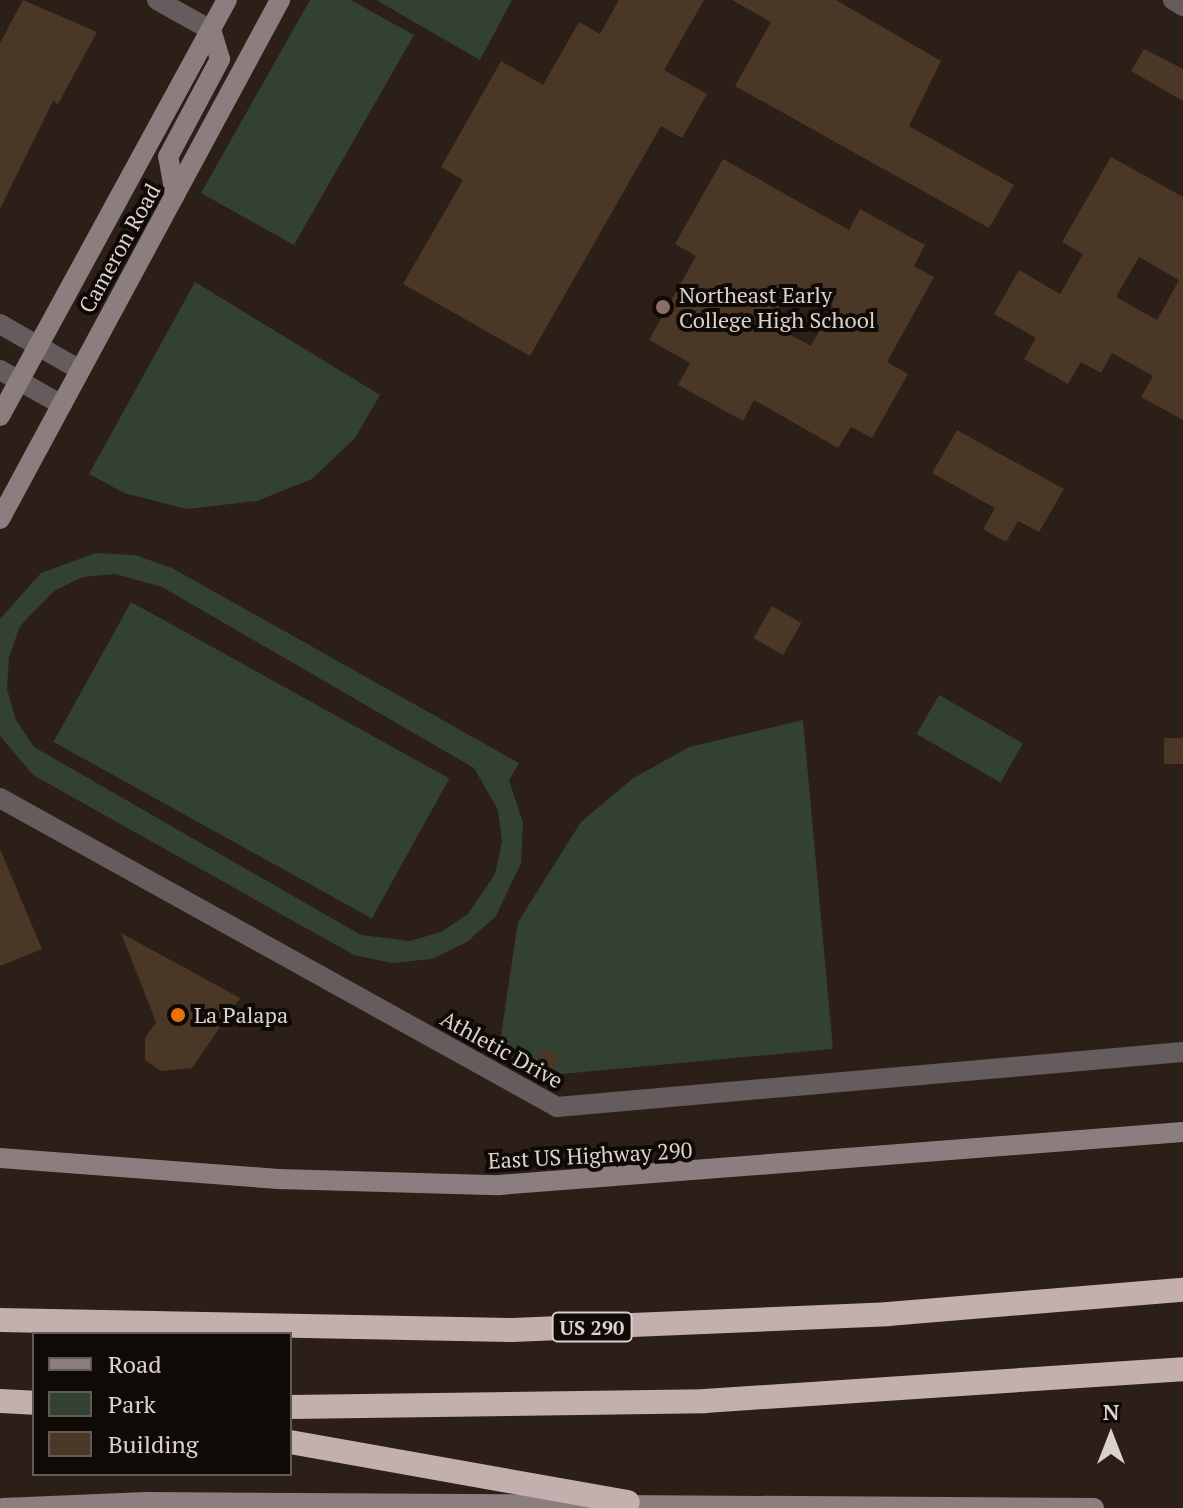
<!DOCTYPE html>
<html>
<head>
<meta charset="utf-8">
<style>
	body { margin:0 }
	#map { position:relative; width:1183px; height:1508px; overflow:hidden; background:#2b1f17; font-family:"PT Serif",serif }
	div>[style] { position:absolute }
	.green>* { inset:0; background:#334132; transform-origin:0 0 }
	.building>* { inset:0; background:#4b3725; transform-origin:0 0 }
	.minor>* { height:20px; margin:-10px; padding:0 10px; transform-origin:10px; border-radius:10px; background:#655d5d }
	.tertiary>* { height:20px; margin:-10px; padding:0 10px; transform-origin:10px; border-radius:10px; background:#655d5d }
	.secondary>* { height:20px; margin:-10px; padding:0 10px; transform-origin:10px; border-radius:10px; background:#8c7e7e }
	.motorway>* { height:24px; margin:-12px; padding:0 12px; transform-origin:12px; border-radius:12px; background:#c4afaf }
	.dots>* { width:22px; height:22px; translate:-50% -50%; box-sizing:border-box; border:4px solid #100a07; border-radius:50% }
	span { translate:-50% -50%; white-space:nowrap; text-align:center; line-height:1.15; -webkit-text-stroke:8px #100a07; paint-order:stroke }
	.shield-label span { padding:2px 6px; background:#100a07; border:2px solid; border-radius:6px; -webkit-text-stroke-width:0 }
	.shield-label { font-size:20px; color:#dbd2cd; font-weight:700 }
	.street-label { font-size:22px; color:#dbd2cd }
	.poi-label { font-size:22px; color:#dbd2cd }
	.left { translate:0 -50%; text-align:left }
	.legend { position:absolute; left:32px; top:1332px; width:260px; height:144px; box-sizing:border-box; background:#100a07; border:2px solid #615a56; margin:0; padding:10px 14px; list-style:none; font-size:24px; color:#dbd2cd }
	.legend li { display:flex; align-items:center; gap:16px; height:40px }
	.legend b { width:40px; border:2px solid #615a56 }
	.north { position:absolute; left:1071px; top:1396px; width:80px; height:80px; -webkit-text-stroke:6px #100a07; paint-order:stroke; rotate:0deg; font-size:22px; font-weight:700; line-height:32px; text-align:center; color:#dbd2cd }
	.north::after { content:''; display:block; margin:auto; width:28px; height:36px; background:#dbd2cd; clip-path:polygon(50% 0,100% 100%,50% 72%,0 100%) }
</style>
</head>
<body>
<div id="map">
	<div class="green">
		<div style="clip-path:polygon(310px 0,351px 0,414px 35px,294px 245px,201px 193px)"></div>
		<div style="clip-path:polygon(376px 0,512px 0,480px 60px)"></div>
		<div style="clip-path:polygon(195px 282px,380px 395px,355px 438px,312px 479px,257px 501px,187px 509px,124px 493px,89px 474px)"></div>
		<div style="clip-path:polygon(evenodd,96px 553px,135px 555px,172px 568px,519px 763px,509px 780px,523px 823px,521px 863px,496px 916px,467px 942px,432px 959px,392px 963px,354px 955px,33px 775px,0 736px,0 619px,41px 573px,96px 553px,115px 574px,162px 587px,474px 768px,498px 810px,502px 842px,495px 874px,468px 914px,441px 932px,410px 941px,361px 935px,34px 747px,16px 720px,7px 689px,9px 657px,20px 626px,54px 591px,83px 577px,115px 574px)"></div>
		<div style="left:131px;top:602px;width:364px;height:160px;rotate:29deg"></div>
		<div style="left:939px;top:695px;width:97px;height:45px;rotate:30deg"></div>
		<div style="clip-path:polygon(803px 720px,833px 1049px,540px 1076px,499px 1049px,518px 922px,581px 822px,632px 779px,689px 747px)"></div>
	</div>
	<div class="building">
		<div style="clip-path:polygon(23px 0,97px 32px,58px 104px,53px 101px,0 209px,0 43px)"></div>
		<div style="clip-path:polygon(619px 0,704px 0,664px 70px,707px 94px,682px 138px,661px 126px,530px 356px,403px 284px,463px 180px,441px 167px,501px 61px,543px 85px,579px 22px,600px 34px)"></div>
		<div style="clip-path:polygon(732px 0,836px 0,941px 61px,909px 126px,1014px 185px,989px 228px,735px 86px,771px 22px)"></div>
		<div style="clip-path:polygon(1144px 49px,1183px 69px,1183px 101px,1131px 71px)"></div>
		<div style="clip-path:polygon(evenodd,1111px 157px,1183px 197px,1183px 420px,1141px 397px,1153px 376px,1112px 353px,1101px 373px,1081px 362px,1068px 384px,1024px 359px,1036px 338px,994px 314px,1019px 270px,1060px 294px,1083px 254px,1062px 242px,1111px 157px,1139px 257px,1179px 280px,1157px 320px,1116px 297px,1139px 257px)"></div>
		<div style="clip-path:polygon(evenodd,723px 159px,849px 230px,860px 209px,925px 245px,914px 266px,934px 277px,887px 362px,908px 374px,872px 438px,851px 427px,838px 448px,754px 400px,743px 421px,678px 385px,690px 363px,649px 340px,696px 256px,675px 244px,723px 159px,793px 284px,833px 306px,811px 346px,770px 324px,793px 284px)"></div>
		<div style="clip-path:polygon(957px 430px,1064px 489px,1039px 532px,1018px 521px,1006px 542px,995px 536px,983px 529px,995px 508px,932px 473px)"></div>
		<div style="left:772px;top:606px;width:34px;height:37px;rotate:30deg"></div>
		<div style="left:1183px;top:738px;width:26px;height:19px;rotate:90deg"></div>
		<div style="clip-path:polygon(0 849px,42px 949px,0 966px)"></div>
		<div style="clip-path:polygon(121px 933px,240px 998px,192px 1068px,161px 1071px,145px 1060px,145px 1038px,156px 1022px)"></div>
		<div style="left:555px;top:1050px;width:20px;height:17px;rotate:84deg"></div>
	</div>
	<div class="minor">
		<div style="left:157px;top:0;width:62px;rotate:29.1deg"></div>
		<div style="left:0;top:798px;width:637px;rotate:29.02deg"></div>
		<div style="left:557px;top:1107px;width:628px;rotate:-5.02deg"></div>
	</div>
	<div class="tertiary">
		<div style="left:1173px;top:0;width:12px;rotate:31deg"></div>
		<div style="left:0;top:324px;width:92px;rotate:29.9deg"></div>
		<div style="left:0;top:370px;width:71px;rotate:29.4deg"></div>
	</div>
	<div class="secondary">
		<div style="left:175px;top:195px;width:39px;rotate:-100deg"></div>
		<div style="left:168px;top:157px;width:111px;rotate:-62deg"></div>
		<div style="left:220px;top:59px;width:30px;rotate:-107deg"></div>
		<div style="left:0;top:416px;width:474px;rotate:-61.4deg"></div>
		<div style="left:0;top:519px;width:590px;rotate:-61.65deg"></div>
		<div style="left:0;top:1158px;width:279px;rotate:4.3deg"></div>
		<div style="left:278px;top:1179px;width:221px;rotate:1.6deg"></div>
		<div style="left:499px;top:1185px;width:686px;rotate:-4.43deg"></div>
		<div style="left:3px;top:1508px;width:143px;rotate:-2.4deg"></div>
		<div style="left:146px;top:1502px;width:948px;rotate:0.36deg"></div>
	</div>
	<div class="motorway">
		<div style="left:0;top:1320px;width:512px;rotate:1.12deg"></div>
		<div style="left:512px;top:1330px;width:376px;rotate:-2.4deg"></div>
		<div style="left:888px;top:1314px;width:296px;rotate:-4.7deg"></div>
		<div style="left:0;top:1401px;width:34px;rotate:3deg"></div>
		<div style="left:290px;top:1407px;width:415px;rotate:-0.8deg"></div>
		<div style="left:705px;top:1401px;width:479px;rotate:-3.8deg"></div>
		<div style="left:290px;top:1442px;width:343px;rotate:10.1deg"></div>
	</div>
	<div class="dots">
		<div style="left:663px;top:307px;background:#8d6e63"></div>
		<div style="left:178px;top:1015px;background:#e8710a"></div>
	</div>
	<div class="shield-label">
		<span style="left:592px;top:1327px">US 290</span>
	</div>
	<div class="street-label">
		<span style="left:119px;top:248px;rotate:-61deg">Cameron Road</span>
		<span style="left:502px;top:1049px;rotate:29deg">Athletic Drive</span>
		<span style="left:590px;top:1155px;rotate:-3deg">East US Highway 290</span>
	</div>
	<div class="poi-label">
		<span class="left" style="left:679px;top:307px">Northeast Early<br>College High School</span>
		<span class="left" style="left:194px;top:1015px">La Palapa</span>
	</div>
	<ul class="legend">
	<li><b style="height:10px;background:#8c7e7e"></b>Road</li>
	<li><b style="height:22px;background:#334132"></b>Park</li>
	<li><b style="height:22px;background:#4b3725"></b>Building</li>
	</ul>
	<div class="north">N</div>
</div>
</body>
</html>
